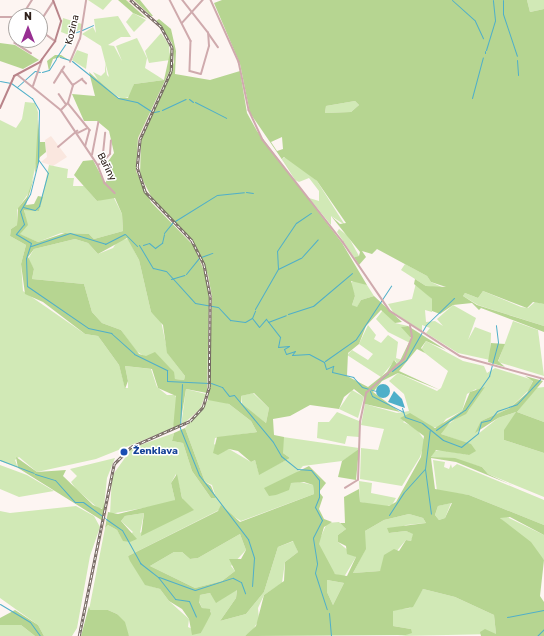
<!DOCTYPE html>
<html>
<head>
<meta charset="utf-8">
<style>
	body { margin:0 }
	#map { position:relative; width:544px; height:636px; overflow:hidden; background:#fdf5f2; font-family:Rubik,sans-serif }
	div>[style] { position:absolute }
	.built>* { inset:0; background:#fae7df }
	.green>* { inset:0; background:#d1e9b6 }
	.forest>* { inset:0; background:#b6d591 }
	.water>* { inset:0; background:#4fafc9 }
	.round { border-radius:50% }
	.stream>* { height:1px; margin:-0.5px; padding:0 0.5px; transform-origin:0.5px; border-radius:0.5px; background:#4fafc9 }
	.street>* { height:1.5px; margin:-0.75px; padding:0 0.75px; transform-origin:0.75px; border-radius:0.75px; background:#cfaaad }
	.secondary>* { height:2px; margin:-1px; padding:0 1px; transform-origin:1px; border-radius:1px; background:#b9848a }
	.rail>* { height:2.5px; margin-top:-1.25px; transform-origin:0; background:repeating-linear-gradient(90deg,#fff 0 3px,#726661 0 6px); box-sizing:border-box; border-block:1px solid #726661 }
	.dots>* { width:11px; height:11px; translate:-50% -50%; box-sizing:border-box; border:2px solid #fff; border-radius:50% }
	span { translate:-50% -50%; white-space:nowrap; text-align:center; line-height:1.15; -webkit-text-stroke:3px #fff; paint-order:stroke }
	.street-label { font-size:10px; color:#2e201a }
	.transit-label { font-size:10px; color:#164399; font-weight:700 }
	.left { translate:0 -50%; text-align:left }
	.north { position:absolute; left:8px; top:8px; width:40px; height:40px; box-sizing:border-box; background:#fff; border:1px solid #aba6a3; border-radius:50%; rotate:0deg; font-size:11px; font-weight:700; line-height:16px; text-align:center; color:#2e201a }
	.north::after { content:''; display:block; margin:auto; width:14px; height:18px; background:#982f92; clip-path:polygon(50% 0,100% 100%,50% 72%,0 100%) }
</style>
</head>
<body>
<div id="map">
	<div class="built">
		<div style="clip-path:polygon(126px 0,134px 0,162px 26px,173px 48px,173px 71px,140px 143px,138px 167px,147px 192px,193px 241px,205px 265px,212px 297px,210px 387px,204px 408px,191px 422px,132px 448px,115px 465px,106px 520px,78px 636px,113px 464px,131px 446px,189px 420px,202px 406px,208px 387px,209px 297px,202px 266px,191px 242px,144px 193px,136px 171px,138px 138px,169px 74px,171px 48px,160px 28px)"></div>
		<div style="clip-path:polygon(51px 136px,67px 157px,53px 166px,41px 162px,47px 157px,45px 140px)"></div>
	</div>
	<div class="green">
		<div style="clip-path:polygon(88px 0,112px 0,103px 10px)"></div>
		<div style="clip-path:polygon(527px 0,544px 0,544px 9px,530px 12px)"></div>
		<div style="clip-path:polygon(133px 13px,146px 20px,134px 32px,126px 22px)"></div>
		<div style="clip-path:polygon(118px 16px,131px 37px,121px 37px,108px 45px,114px 46px,122px 61px,116px 46px,137px 38px,147px 58px,145px 68px,164px 80px,134px 84px,131px 96px,122px 99px,103px 88px,93px 72px,101px 76px,105px 72px,105px 63px,107px 75px,109px 77px,101px 46px,82px 34px,93px 27px,96px 33px,94px 19px)"></div>
		<div style="clip-path:polygon(63px 18px,82px 24px,81px 29px,69px 35px,61px 32px)"></div>
		<div style="clip-path:polygon(161px 33px,169px 45px,170px 60px,149px 63px,145px 51px)"></div>
		<div style="clip-path:polygon(77px 50px,88px 54px,86px 69px,72px 60px)"></div>
		<div style="clip-path:polygon(355px 101px,359px 105px,351px 112px,325px 113px,326px 106px)"></div>
		<div style="clip-path:polygon(25px 102px,35px 103px,38px 112px,37px 159px,30px 191px,17px 210px,17px 225px,11px 229px,10px 236px,26px 245px,21px 264px,23px 291px,85px 334px,98px 336px,119px 365px,125px 388px,128px 388px,128px 381px,125px 366px,151px 369px,157px 387px,167px 395px,175px 395px,177px 400px,176px 422px,171px 429px,96px 459px,37px 472px,19px 457px,15px 460px,18px 468px,0 461px,0 120px,16px 128px,22px 119px)"></div>
		<div style="clip-path:polygon(287px 156px,317px 181px,345px 225px,331px 216px,331px 225px,309px 198px,319px 201px,319px 191px,309px 178px,299px 182px,295px 180px,282px 159px)"></div>
		<div style="clip-path:polygon(49px 165px,68px 169px,67px 178px,74px 178px,73px 186px,84px 186px,97px 201px,113px 196px,122px 214px,123px 231px,94px 239px,89px 234px,61px 233px,38px 242px,19px 234px,27px 225px,24px 209px,39px 211px)"></div>
		<div style="clip-path:polygon(339px 229px,348px 236px,359px 256px,354px 257px,337px 232px)"></div>
		<div style="clip-path:polygon(128px 239px,139px 260px,151px 312px,161px 321px,168px 354px,185px 376px,184px 380px,175px 379px,171px 369px,158px 356px,144px 356px,136px 351px,121px 330px,102px 323px,92px 312px,84px 284px,32px 279px,34px 269px,28px 259px,34px 249px,75px 239px,88px 243px,98px 254px,113px 248px,118px 240px)"></div>
		<div style="clip-path:polygon(405px 264px,427px 276px,431px 282px,446px 289px,426px 286px,415px 279px,401px 270px)"></div>
		<div style="clip-path:polygon(355px 279px,367px 285px,374px 296px,361px 300px,357px 308px,352px 305px,355px 296px,350px 284px)"></div>
		<div style="clip-path:polygon(416px 283px,432px 299px,432px 312px,425px 310px,426px 322px,435px 321px,443px 326px,437px 319px,453px 305px,476px 318px,468px 340px,475px 327px,491px 333px,490px 360px,458px 353px,426px 333px,430px 328px,422px 325px,422px 331px,393px 312px,388px 304px,412px 299px)"></div>
		<div style="clip-path:polygon(483px 291px,521px 307px,528px 308px,535px 302px,544px 304px,544px 326px,478px 305px,463px 296px,465px 293px,478px 298px)"></div>
		<div style="clip-path:polygon(383px 310px,395px 323px,408px 326px,402px 327px,410px 335px,410px 343px,388px 332px,376px 319px)"></div>
		<div style="clip-path:polygon(513px 321px,538px 330px,544px 376px,498px 362px)"></div>
		<div style="clip-path:polygon(368px 325px,376px 335px,374px 339px,381px 343px,388px 335px,398px 342px,396px 358px,402px 360px,398px 365px,395px 360px,381px 377px,347px 355px,352px 350px,368px 360px,373px 354px,359px 344px)"></div>
		<div style="clip-path:polygon(426px 341px,463px 361px,484px 366px,487px 373px,495px 368px,533px 380px,529px 390px,510px 408px,481px 421px,478px 434px,498px 418px,516px 412px,504px 440px,544px 453px,544px 497px,488px 474px,482px 467px,454px 459px,431px 457px,434px 451px,442px 450px,469px 455px,469px 444px,441px 434px,444px 427px,469px 410px,478px 394px,476px 389px,467px 394px,462px 411px,446px 419px,440px 427px,432px 427px,412px 415px,403px 422px,416px 428px,425px 441px,420px 457px,402px 486px,360px 479px,361px 448px,378px 450px,384px 429px,361px 425px,365px 404px,397px 413px,409px 411px,404px 394px,389px 381px,398px 373px,437px 391px,441px 388px,448px 371px,421px 350px)"></div>
		<div style="clip-path:polygon(544px 387px,544px 422px,517px 412px,536px 388px)"></div>
		<div style="clip-path:polygon(186px 389px,206px 394px,200px 409px,181px 426px)"></div>
		<div style="clip-path:polygon(352px 390px,364px 397px,358px 418px,339px 409px)"></div>
		<div style="clip-path:polygon(253px 393px,269px 408px,266px 423px,242px 405px,241px 396px)"></div>
		<div style="clip-path:polygon(214px 398px,229px 404px,251px 421px,257px 432px,215px 438px,214px 444px,224px 451px,229px 449px,251px 462px,255px 460px,259px 474px,290px 458px,283px 453px,283px 437px,359px 448px,358px 451px,342px 461px,303px 466px,276px 495px,291px 483px,300px 482px,313px 485px,314px 494px,241px 521px,221px 509px,128px 556px,147px 585px,160px 589px,169px 601px,189px 619px,188px 627px,201px 633px,211px 611px,202px 608px,198px 599px,200px 595px,210px 593px,217px 602px,237px 589px,236px 598px,220px 621px,246px 614px,264px 592px,278px 547px,294px 541px,298px 552px,285px 562px,282px 583px,264px 595px,258px 608px,259px 620px,252px 631px,245px 636px,129px 636px,117px 614px,108px 610px,89px 610px,105px 528px,108px 525px,117px 530px,123px 540px,133px 532px,121px 521px,125px 516px,144px 513px,140px 533px,183px 501px,176px 474px,171px 483px,175px 500px,171px 503px,110px 514px,112px 476px,132px 448px,174px 433px,172px 441px,183px 443px,192px 471px,211px 498px,216px 498px,212px 485px,205px 482px,185px 428px,208px 400px)"></div>
		<div style="clip-path:polygon(337px 412px,359px 421px,359px 437px,347px 436px,345px 444px,317px 438px,318px 422px,329px 422px)"></div>
		<div style="clip-path:polygon(115px 458px,107px 478px,104px 507px,99px 509px,76px 489px,71px 482px,77px 476px,70px 469px)"></div>
		<div style="clip-path:polygon(433px 460px,445px 462px,444px 467px,449px 469px,451px 464px,452px 468px,457px 464px,544px 500px,544px 525px,469px 495px,437px 491px)"></div>
		<div style="clip-path:polygon(0 465px,27px 475px,54px 491px,19px 497px,0 489px)"></div>
		<div style="clip-path:polygon(359px 481px,372px 483px,371px 493px,396px 498px,392px 505px,383px 507px,360px 502px)"></div>
		<div style="clip-path:polygon(451px 503px,445px 518px,439px 520px,435px 515px,438px 506px)"></div>
		<div style="clip-path:polygon(76px 506px,94px 516px,100px 527px,90px 556px,77px 628px,72px 636px,44px 636px,38px 625px,0 598px,0 511px,10px 513px)"></div>
		<div style="clip-path:polygon(409px 514px,423px 518px,426px 523px,406px 525px,389px 533px,406px 531px,414px 534px,411px 541px,406px 540px,380px 571px,353px 573px,364px 552px,365px 531px,384px 520px)"></div>
		<div style="clip-path:polygon(503px 515px,544px 535px,544px 560px,500px 518px)"></div>
		<div style="clip-path:polygon(339px 522px,346px 529px,338px 535px,338px 542px,356px 557px,344px 577px,335px 574px,327px 565px,318px 543px,327px 523px)"></div>
		<div style="clip-path:polygon(240px 534px,246px 550px,231px 566px,235px 571px,222px 581px,195px 588px,150px 566px,174px 552px,182px 552px,190px 559px,198px 558px)"></div>
		<div style="clip-path:polygon(327px 580px,344px 583px,333px 605px,327px 592px)"></div>
		<div style="clip-path:polygon(423px 589px,455px 597px,494px 615px,496px 634px,398px 636px,406px 635px,411px 629px,393px 626px,393px 610px,410px 608px)"></div>
		<div style="clip-path:polygon(0 625px,21px 625px,35px 636px,0 636px)"></div>
	</div>
	<div class="forest">
		<div style="clip-path:polygon(118px 0,126px 0,147px 19px,133px 13px)"></div>
		<div style="clip-path:polygon(134px 0,140px 0,153px 16px,151px 16px)"></div>
		<div style="clip-path:polygon(evenodd,222px 0,527px 0,530px 12px,544px 9px,544px 304px,533px 302px,527px 308px,483px 291px,478px 298px,465px 293px,463px 296px,477px 305px,544px 326px,544px 332px,481px 308px,479px 310px,472px 303px,453px 305px,440px 314px,432px 311px,432px 299px,414px 284px,415px 279px,426px 286px,446px 287px,431px 282px,427px 276px,377px 249px,372px 254px,362px 251px,366px 257px,359px 265px,354px 257px,359px 256px,360px 252px,331px 216px,340px 224px,346px 223px,317px 181px,284px 157px,282px 159px,294px 177px,250px 113px,240px 64px,214px 3px,222px 0,355px 101px,359px 105px,351px 112px,325px 113px,326px 106px,355px 101px,222px 0,282px 137px,283px 149px,277px 151px,271px 142px,282px 137px)"></div>
		<div style="clip-path:polygon(evenodd,159px 19px,171px 29px,176px 51px,175px 74px,210px 80px,240px 71px,247px 113px,257px 131px,342px 243px,367px 285px,351px 281px,355px 296px,352px 305px,357px 307px,361px 300px,374px 296px,402px 322px,395px 323px,381px 310px,366px 326px,359px 344px,348px 353px,347px 376px,368px 387px,387px 372px,394px 360px,398px 365px,411px 338px,401px 327px,408px 326px,446px 350px,426px 341px,421px 348px,425px 353px,417px 349px,399px 371px,440px 390px,398px 373px,382px 381px,373px 392px,400px 412px,365px 404px,364px 397px,354px 389px,344px 397px,339px 409px,310px 405px,290px 416px,273px 419px,274px 435px,284px 437px,283px 453px,290px 458px,259px 475px,255px 460px,251px 462px,238px 451px,229px 449px,218px 455px,213px 453px,217px 437px,257px 432px,251px 421px,229px 404px,208px 400px,212px 297px,208px 275px,193px 241px,153px 200px,140px 175px,141px 139px,174px 62px,172px 43px,156px 21px,159px 19px,254px 393px,269px 408px,266px 423px,241px 403px,241px 396px,254px 393px)"></div>
		<div style="clip-path:polygon(0 43px,15px 45px,39px 60px,23px 69px,0 61px)"></div>
		<div style="clip-path:polygon(evenodd,171px 48px,172px 61px,170px 70px,138px 138px,136px 171px,151px 202px,194px 246px,206px 276px,209px 297px,207px 393px,186px 389px,180px 426px,173px 429px,176px 396px,158px 388px,152px 369px,125px 366px,128px 381px,125px 389px,119px 365px,98px 336px,85px 334px,43px 302px,25px 294px,21px 264px,26px 245px,10px 236px,11px 229px,17px 225px,18px 208px,27px 197px,35px 174px,38px 119px,40px 142px,45px 142px,46px 152px,40px 157px,26px 205px,34px 204px,38px 196px,43px 197px,39px 211px,24px 210px,28px 225px,20px 234px,38px 242px,65px 233px,89px 234px,94px 239px,123px 231px,122px 214px,115px 198px,97px 201px,74px 175px,83px 161px,93px 160px,105px 183px,111px 174px,107px 163px,114px 153px,109px 131px,97px 121px,84px 121px,72px 94px,95px 96px,89px 72px,118px 98px,128px 98px,134px 84px,164px 80px,171px 48px,127px 238px,139px 260px,151px 312px,163px 325px,167px 353px,185px 376px,184px 380px,175px 379px,174px 372px,155px 352px,146px 356px,139px 354px,121px 330px,102px 323px,92px 312px,84px 284px,32px 279px,34px 269px,28px 257px,34px 249px,75px 239px,88px 243px,98px 254px,127px 238px)"></div>
		<div style="clip-path:polygon(55px 55px,61px 55px,70px 61px,61px 57px,53px 59px,49px 71px,47px 61px)"></div>
		<div style="clip-path:polygon(491px 343px,505px 344px,498px 361px,505px 367px,488px 362px)"></div>
		<div style="clip-path:polygon(525px 376px,543px 381px,517px 412px,544px 422px,544px 453px,504px 440px,504px 430px,516px 412px,498px 418px,475px 433px,481px 421px,510px 408px,527px 393px,533px 381px)"></div>
		<div style="clip-path:polygon(evenodd,485px 387px,466px 414px,450px 422px,441px 434px,471px 444px,476px 451px,469px 455px,436px 450px,431px 457px,455px 458px,482px 467px,488px 474px,514px 486px,456px 462px,431px 458px,435px 489px,469px 495px,544px 525px,544px 535px,510px 517px,500px 518px,531px 542px,544px 560px,540px 596px,544px 602px,544px 636px,481px 636px,480px 632px,485px 629px,496px 634px,494px 615px,455px 597px,423px 589px,413px 607px,393px 611px,393px 626px,411px 629px,412px 633px,406px 635px,245px 636px,256px 626px,264px 595px,284px 581px,285px 562px,298px 552px,293px 541px,278px 547px,264px 592px,246px 614px,220px 621px,236px 598px,237px 590px,216px 603px,210px 593px,200px 595px,199px 602px,202px 608px,210px 609px,211px 614px,201px 633px,192px 635px,189px 619px,182px 609px,169px 601px,160px 589px,145px 585px,130px 561px,128px 556px,218px 511px,221px 505px,240px 522px,314px 494px,313px 485px,304px 482px,291px 483px,289px 490px,276px 495px,269px 496px,264px 488px,309px 466px,326px 483px,319px 492px,323px 497px,319px 509px,324px 519px,332px 522px,324px 527px,319px 544px,335px 574px,347px 576px,356px 557px,347px 554px,346px 546px,338px 542px,338px 535px,346px 529px,340px 523px,345px 523px,344px 497px,359px 489px,360px 502px,389px 506px,396px 502px,421px 457px,424px 436px,400px 418px,410px 413px,435px 428px,462px 411px,470px 392px,485px 387px,452px 503px,445px 518px,439px 520px,435px 515px,438px 506px,452px 503px,485px 387px,409px 514px,423px 518px,426px 523px,387px 528px,389px 533px,406px 531px,413px 534px,411px 541px,406px 540px,399px 551px,394px 549px,384px 555px,380px 571px,353px 573px,366px 549px,365px 531px,384px 520px,409px 514px,485px 387px,240px 534px,246px 550px,241px 559px,229px 559px,235px 571px,222px 581px,195px 588px,150px 566px,174px 552px,182px 552px,190px 559px,198px 558px,240px 534px,485px 387px,327px 580px,344px 583px,333px 605px,327px 592px,327px 580px)"></div>
		<div style="clip-path:polygon(185px 428px,205px 482px,211px 486px,231px 471px,211px 486px,216px 498px,211px 498px,192px 471px,183px 443px,172px 441px,174px 433px)"></div>
		<div style="clip-path:polygon(359px 449px,356px 480px,338px 477px,342px 461px)"></div>
		<div style="clip-path:polygon(16px 457px,37px 472px,66px 470px,63px 476px,93px 505px,102px 509px,105px 502px,103px 521px,18px 468px)"></div>
		<div style="clip-path:polygon(177px 474px,182px 498px,194px 510px,141px 536px,144px 513px,125px 516px,121px 521px,137px 539px,130px 542px,123px 541px,117px 530px,108px 525px,105px 528px,108px 512px,118px 514px,175px 500px,171px 483px)"></div>
		<div style="clip-path:polygon(89px 606px,90px 610px,108px 610px,117px 614px,125px 622px,129px 636px,81px 636px)"></div>
		<div style="clip-path:polygon(15px 610px,38px 625px,44px 636px,35px 636px,21px 625px,0 625px,0 618px)"></div>
	</div>
	<div class="water">
		<div class="round" style="left:376px;top:384px;width:14px;height:14px"></div>
		<div style="clip-path:polygon(394px 391px,402px 399px,405px 408px,388px 402px)"></div>
	</div>
	<div class="stream">
		<div style="left:452px;top:0;width:31px;rotate:42deg"></div>
		<div style="left:475px;top:21px;width:19px;rotate:65deg"></div>
		<div style="left:503px;top:0;width:14px;rotate:90deg"></div>
		<div style="left:503px;top:14px;width:44px;rotate:71.6deg"></div>
		<div style="left:82px;top:30px;width:12px;rotate:-24deg"></div>
		<div style="left:486px;top:50px;width:31px;rotate:-73deg"></div>
		<div style="left:495px;top:20px;width:20px;rotate:-96deg"></div>
		<div style="left:485px;top:53px;width:2px;rotate:-90deg"></div>
		<div style="left:60px;top:57px;width:10px;rotate:17deg"></div>
		<div style="left:56px;top:58px;width:30px;rotate:-56deg"></div>
		<div style="left:73px;top:33px;width:7px;rotate:-16deg"></div>
		<div style="left:517px;top:60px;width:15px;rotate:86deg"></div>
		<div style="left:72px;top:61px;width:59px;rotate:38.8deg"></div>
		<div style="left:118px;top:98px;width:19px;rotate:12deg"></div>
		<div style="left:137px;top:102px;width:17px;rotate:33deg"></div>
		<div style="left:42px;top:72px;width:7px;rotate:-16deg"></div>
		<div style="left:49px;top:70px;width:13px;rotate:-58deg"></div>
		<div style="left:0;top:81px;width:11px;rotate:10deg"></div>
		<div style="left:11px;top:83px;width:26px;rotate:36deg"></div>
		<div style="left:32px;top:98px;width:14px;rotate:60deg"></div>
		<div style="left:39px;top:110px;width:52px;rotate:91.1deg"></div>
		<div style="left:38px;top:162px;width:33px;rotate:104deg"></div>
		<div style="left:30px;top:194px;width:20px;rotate:120deg"></div>
		<div style="left:20px;top:211px;width:14px;rotate:73deg"></div>
		<div style="left:24px;top:224px;width:13px;rotate:129deg"></div>
		<div style="left:16px;top:234px;width:17px;rotate:31deg"></div>
		<div style="left:31px;top:243px;width:16px;rotate:108deg"></div>
		<div style="left:26px;top:258px;width:28px;rotate:88deg"></div>
		<div style="left:27px;top:286px;width:74px;rotate:34.5deg"></div>
		<div style="left:88px;top:328px;width:24px;rotate:12deg"></div>
		<div style="left:111px;top:333px;width:31px;rotate:42deg"></div>
		<div style="left:134px;top:354px;width:37px;rotate:26deg"></div>
		<div style="left:167px;top:370px;width:11px;rotate:90deg"></div>
		<div style="left:167px;top:381px;width:42px;rotate:2.7deg"></div>
		<div style="left:17px;top:87px;width:24px;rotate:-42deg"></div>
		<div style="left:35px;top:71px;width:5px;rotate:11deg"></div>
		<div style="left:472px;top:98px;width:42px;rotate:-75deg"></div>
		<div style="left:189px;top:99px;width:5px;rotate:37deg"></div>
		<div style="left:195px;top:102px;width:35px;rotate:27deg"></div>
		<div style="left:162px;top:110px;width:26px;rotate:-25deg"></div>
		<div style="left:154px;top:112px;width:5px;rotate:-11deg"></div>
		<div style="left:246px;top:192px;width:7px;rotate:8deg"></div>
		<div style="left:23px;top:207px;width:12px;rotate:14deg"></div>
		<div style="left:35px;top:210px;width:6px;rotate:-45deg"></div>
		<div style="left:39px;top:206px;width:34px;rotate:-75deg"></div>
		<div style="left:48px;top:173px;width:17px;rotate:-126deg"></div>
		<div style="left:175px;top:221px;width:49px;rotate:-31.8deg"></div>
		<div style="left:217px;top:195px;width:27px;rotate:-6deg"></div>
		<div style="left:164px;top:233px;width:14px;rotate:-51deg"></div>
		<div style="left:139px;top:245px;width:27px;rotate:59deg"></div>
		<div style="left:153px;top:268px;width:13px;rotate:13deg"></div>
		<div style="left:166px;top:271px;width:43px;rotate:47.8deg"></div>
		<div style="left:195px;top:303px;width:23px;rotate:10deg"></div>
		<div style="left:218px;top:307px;width:18px;rotate:47deg"></div>
		<div style="left:230px;top:320px;width:15px;rotate:8deg"></div>
		<div style="left:245px;top:322px;width:8px;rotate:-30deg"></div>
		<div style="left:252px;top:318px;width:11px;rotate:52deg"></div>
		<div style="left:259px;top:327px;width:11px;rotate:-49deg"></div>
		<div style="left:266px;top:319px;width:23px;rotate:52deg"></div>
		<div style="left:280px;top:337px;width:10px;rotate:101deg"></div>
		<div style="left:278px;top:347px;width:11px;rotate:-5deg"></div>
		<div style="left:289px;top:346px;width:6px;rotate:149deg"></div>
		<div style="left:284px;top:349px;width:5px;rotate:68deg"></div>
		<div style="left:286px;top:354px;width:9px;rotate:-18deg"></div>
		<div style="left:295px;top:351px;width:5px;rotate:127deg"></div>
		<div style="left:292px;top:355px;width:17px;rotate:-3deg"></div>
		<div style="left:309px;top:354px;width:17px;rotate:28deg"></div>
		<div style="left:324px;top:362px;width:7px;rotate:74deg"></div>
		<div style="left:326px;top:369px;width:8px;rotate:-23deg"></div>
		<div style="left:333px;top:366px;width:6px;rotate:99deg"></div>
		<div style="left:332px;top:372px;width:22px;rotate:13deg"></div>
		<div style="left:353px;top:377px;width:13px;rotate:48deg"></div>
		<div style="left:362px;top:387px;width:15px;rotate:16deg"></div>
		<div style="left:143px;top:245px;width:6px;rotate:-18deg"></div>
		<div style="left:149px;top:243px;width:8px;rotate:40deg"></div>
		<div style="left:155px;top:248px;width:9px;rotate:-36deg"></div>
		<div style="left:162px;top:243px;width:9px;rotate:-77deg"></div>
		<div style="left:31px;top:246px;width:41px;rotate:-18.4deg"></div>
		<div style="left:70px;top:233px;width:37px;rotate:17deg"></div>
		<div style="left:105px;top:244px;width:22px;rotate:-27deg"></div>
		<div style="left:125px;top:234px;width:17px;rotate:45deg"></div>
		<div style="left:201px;top:257px;width:12px;rotate:-20deg"></div>
		<div style="left:278px;top:269px;width:25px;rotate:-26deg"></div>
		<div style="left:301px;top:258px;width:25px;rotate:-48deg"></div>
		<div style="left:186px;top:274px;width:22px;rotate:-51deg"></div>
		<div style="left:171px;top:279px;width:14px;rotate:-17deg"></div>
		<div style="left:255px;top:309px;width:46px;rotate:-60.1deg"></div>
		<div style="left:278px;top:269px;width:18px;rotate:-93deg"></div>
		<div style="left:277px;top:251px;width:34px;rotate:-56deg"></div>
		<div style="left:296px;top:223px;width:18px;rotate:-34deg"></div>
		<div style="left:288px;top:314px;width:26px;rotate:-18deg"></div>
		<div style="left:313px;top:306px;width:51px;rotate:-40.2deg"></div>
		<div style="left:252px;top:318px;width:8px;rotate:-67deg"></div>
		<div style="left:268px;top:322px;width:19px;rotate:-21deg"></div>
		<div style="left:325px;top:361px;width:38px;rotate:-35deg"></div>
		<div style="left:356px;top:339px;width:64px;rotate:-56.6deg"></div>
		<div style="left:392px;top:371px;width:18px;rotate:-38deg"></div>
		<div style="left:406px;top:360px;width:40px;rotate:-60.3deg"></div>
		<div style="left:426px;top:325px;width:39px;rotate:-44deg"></div>
		<div style="left:211px;top:383px;width:12px;rotate:20deg"></div>
		<div style="left:222px;top:387px;width:11px;rotate:52deg"></div>
		<div style="left:229px;top:396px;width:5px;rotate:-11deg"></div>
		<div style="left:234px;top:395px;width:61px;rotate:50.3deg"></div>
		<div style="left:273px;top:442px;width:16px;rotate:60deg"></div>
		<div style="left:281px;top:456px;width:21px;rotate:39deg"></div>
		<div style="left:297px;top:469px;width:14px;rotate:4deg"></div>
		<div style="left:311px;top:470px;width:13px;rotate:51deg"></div>
		<div style="left:319px;top:480px;width:17px;rotate:90deg"></div>
		<div style="left:319px;top:497px;width:11px;rotate:112deg"></div>
		<div style="left:315px;top:507px;width:15px;rotate:62deg"></div>
		<div style="left:322px;top:520px;width:20px;rotate:117deg"></div>
		<div style="left:313px;top:538px;width:26px;rotate:81deg"></div>
		<div style="left:317px;top:564px;width:9px;rotate:103deg"></div>
		<div style="left:315px;top:573px;width:38px;rotate:72deg"></div>
		<div style="left:182px;top:384px;width:44px;rotate:92.6deg"></div>
		<div style="left:180px;top:428px;width:51px;rotate:68deg"></div>
		<div style="left:199px;top:475px;width:81px;rotate:52.6deg"></div>
		<div style="left:248px;top:539px;width:20px;rotate:72deg"></div>
		<div style="left:254px;top:558px;width:28px;rotate:94deg"></div>
		<div style="left:375px;top:384px;width:17px;rotate:-40deg"></div>
		<div style="left:370px;top:391px;width:5px;rotate:68deg"></div>
		<div style="left:372px;top:396px;width:35px;rotate:27deg"></div>
		<div style="left:402px;top:408px;width:9px;rotate:72deg"></div>
		<div style="left:405px;top:417px;width:18px;rotate:19deg"></div>
		<div style="left:422px;top:423px;width:27px;rotate:39deg"></div>
		<div style="left:443px;top:440px;width:19px;rotate:21deg"></div>
		<div style="left:461px;top:447px;width:22px;rotate:-39deg"></div>
		<div style="left:478px;top:433px;width:11px;rotate:-75deg"></div>
		<div style="left:481px;top:422px;width:9px;rotate:-13deg"></div>
		<div style="left:490px;top:420px;width:11px;rotate:-52deg"></div>
		<div style="left:497px;top:411px;width:21px;rotate:-19deg"></div>
		<div style="left:517px;top:404px;width:34px;rotate:-47deg"></div>
		<div style="left:436px;top:430px;width:35px;rotate:-35deg"></div>
		<div style="left:465px;top:410px;width:42px;rotate:-54.8deg"></div>
		<div style="left:489px;top:376px;width:35px;rotate:-75deg"></div>
		<div style="left:498px;top:342px;width:17px;rotate:-97deg"></div>
		<div style="left:0;top:460px;width:36px;rotate:21deg"></div>
		<div style="left:425px;top:469px;width:45px;rotate:82.4deg"></div>
		<div style="left:35px;top:474px;width:21px;rotate:17deg"></div>
		<div style="left:55px;top:480px;width:30px;rotate:48deg"></div>
		<div style="left:75px;top:502px;width:8px"></div>
		<div style="left:83px;top:502px;width:27px;rotate:36deg"></div>
		<div style="left:389px;top:515px;width:27px;rotate:-57deg"></div>
		<div style="left:404px;top:492px;width:31px;rotate:-48deg"></div>
		<div style="left:425px;top:469px;width:39px;rotate:-83deg"></div>
		<div style="left:106px;top:519px;width:19px;rotate:35deg"></div>
		<div style="left:122px;top:530px;width:38px;rotate:61deg"></div>
		<div style="left:140px;top:563px;width:23px;rotate:38deg"></div>
		<div style="left:158px;top:577px;width:28px;rotate:52deg"></div>
		<div style="left:175px;top:599px;width:14px;rotate:8deg"></div>
		<div style="left:189px;top:601px;width:17px;rotate:66deg"></div>
		<div style="left:159px;top:577px;width:38px;rotate:20deg"></div>
		<div style="left:195px;top:590px;width:40px;rotate:-18deg"></div>
		<div style="left:233px;top:578px;width:9px;rotate:27deg"></div>
		<div style="left:241px;top:582px;width:12px;rotate:70deg"></div>
		<div style="left:0;top:604px;width:35px;rotate:31deg"></div>
		<div style="left:30px;top:622px;width:17px;rotate:54deg"></div>
		<div style="left:329px;top:613px;width:23px;rotate:85deg"></div>
		<div style="left:507px;top:617px;width:38px;rotate:-11deg"></div>
		<div style="left:537px;top:636px;width:10px;rotate:-45deg"></div>
	</div>
	<div class="street">
		<div style="left:170px;top:0;width:46px;rotate:62.9deg"></div>
		<div style="left:191px;top:41px;width:30px;rotate:92deg"></div>
		<div style="left:190px;top:71px;width:11px;rotate:15deg"></div>
		<div style="left:201px;top:74px;width:29px;rotate:-74deg"></div>
		<div style="left:209px;top:46px;width:13px;rotate:-94deg"></div>
		<div style="left:208px;top:33px;width:42px;rotate:-128.2deg"></div>
		<div style="left:211px;top:0;width:68px;rotate:65.7deg"></div>
		<div style="left:239px;top:62px;width:49px;rotate:78.2deg"></div>
		<div style="left:249px;top:110px;width:33px;rotate:65deg"></div>
		<div style="left:263px;top:140px;width:130px;rotate:51.9deg"></div>
		<div style="left:343px;top:242px;width:83px;rotate:55.7deg"></div>
		<div style="left:390px;top:311px;width:83px;rotate:32.7deg"></div>
		<div style="left:460px;top:356px;width:87px;rotate:15.3deg"></div>
		<div style="left:22px;top:16px;width:19px;rotate:-58deg"></div>
		<div style="left:0;top:17px;width:16px"></div>
		<div style="left:40px;top:22px;width:24px;rotate:-57deg"></div>
		<div style="left:182px;top:23px;width:31px;rotate:-48deg"></div>
		<div style="left:40px;top:30px;width:19px;rotate:36deg"></div>
		<div style="left:209px;top:34px;width:16px;rotate:55deg"></div>
		<div style="left:16px;top:40px;width:3px;rotate:108deg"></div>
		<div style="left:15px;top:43px;width:19px;rotate:32deg"></div>
		<div style="left:70px;top:62px;width:25px;rotate:-67deg"></div>
		<div style="left:80px;top:39px;width:39px;rotate:-81deg"></div>
		<div style="left:62px;top:70px;width:19px;rotate:54deg"></div>
		<div style="left:18px;top:75px;width:55px;rotate:39.1deg"></div>
		<div style="left:61px;top:110px;width:66px;rotate:56.1deg"></div>
		<div style="left:98px;top:165px;width:19px;rotate:69deg"></div>
		<div style="left:105px;top:183px;width:14px;rotate:45deg"></div>
		<div style="left:54px;top:83px;width:19px;rotate:-58deg"></div>
		<div style="left:33px;top:86px;width:28px;rotate:-71deg"></div>
		<div style="left:59px;top:94px;width:12px;rotate:55deg"></div>
		<div style="left:68px;top:103px;width:35px;rotate:51deg"></div>
		<div style="left:90px;top:130px;width:16px;rotate:105deg"></div>
		<div style="left:61px;top:110px;width:10px;rotate:-45deg"></div>
		<div style="left:68px;top:103px;width:19px;rotate:-74deg"></div>
		<div style="left:73px;top:85px;width:11px;rotate:-34deg"></div>
		<div style="left:82px;top:79px;width:6px;rotate:45deg"></div>
		<div style="left:78px;top:133px;width:9px;rotate:-27deg"></div>
		<div style="left:58px;top:147px;width:25px;rotate:-40deg"></div>
		<div style="left:92px;top:155px;width:33px;rotate:-79deg"></div>
		<div style="left:102px;top:163px;width:12px;rotate:-48deg"></div>
		<div style="left:110px;top:154px;width:13px;rotate:-86deg"></div>
		<div style="left:98px;top:165px;width:4px;rotate:-27deg"></div>
		<div style="left:102px;top:163px;width:30px;rotate:-84deg"></div>
		<div style="left:345px;top:488px;width:15px;rotate:-32deg"></div>
		<div style="left:358px;top:480px;width:58px;rotate:-88deg"></div>
		<div style="left:360px;top:422px;width:30px;rotate:-78deg"></div>
		<div style="left:366px;top:393px;width:51px;rotate:-41.8deg"></div>
		<div style="left:404px;top:359px;width:23px;rotate:-70deg"></div>
		<div style="left:412px;top:337px;width:11px;rotate:-100deg"></div>
	</div>
	<div class="secondary">
		<div style="left:0;top:108px;width:35px;rotate:-66deg"></div>
		<div style="left:14px;top:76px;width:30px;rotate:-28deg"></div>
		<div style="left:40px;top:62px;width:26px;rotate:-54deg"></div>
		<div style="left:55px;top:41px;width:21px;rotate:-73deg"></div>
		<div style="left:61px;top:21px;width:22px;rotate:-111deg"></div>
	</div>
	<div class="rail">
		<div style="left:79px;top:636px;width:176px;rotate:-78.5deg"></div>
		<div style="left:114px;top:464px;width:24px;rotate:-45deg"></div>
		<div style="left:131px;top:447px;width:64px;rotate:-23.8deg"></div>
		<div style="left:190px;top:421px;width:19px;rotate:-47deg"></div>
		<div style="left:203px;top:407px;width:21px;rotate:-73deg"></div>
		<div style="left:209px;top:387px;width:90px;rotate:-89.4deg"></div>
		<div style="left:210px;top:297px;width:33px;rotate:-101deg"></div>
		<div style="left:204px;top:265px;width:27px;rotate:-117deg"></div>
		<div style="left:192px;top:241px;width:68px;rotate:-133.8deg"></div>
		<div style="left:145px;top:192px;width:26px;rotate:-108deg"></div>
		<div style="left:137px;top:167px;width:28px;rotate:-84deg"></div>
		<div style="left:140px;top:139px;width:75px;rotate:-65.5deg"></div>
		<div style="left:171px;top:71px;width:23px;rotate:-88deg"></div>
		<div style="left:172px;top:48px;width:24px;rotate:-118deg"></div>
		<div style="left:161px;top:27px;width:41px;rotate:-138.9deg"></div>
	</div>
	<div class="dots">
		<div style="left:124px;top:452px;background:#1a4fb4"></div>
	</div>
	<div class="street-label">
		<span style="left:73px;top:30px;rotate:-76deg">Kozina</span>
		<span style="left:106px;top:167px;rotate:63deg">Bařiny</span>
	</div>
	<div class="transit-label">
		<span class="left" style="left:133px;top:452px">Ženklava</span>
	</div>
	<div class="north">N</div>
</div>
</body>
</html>
